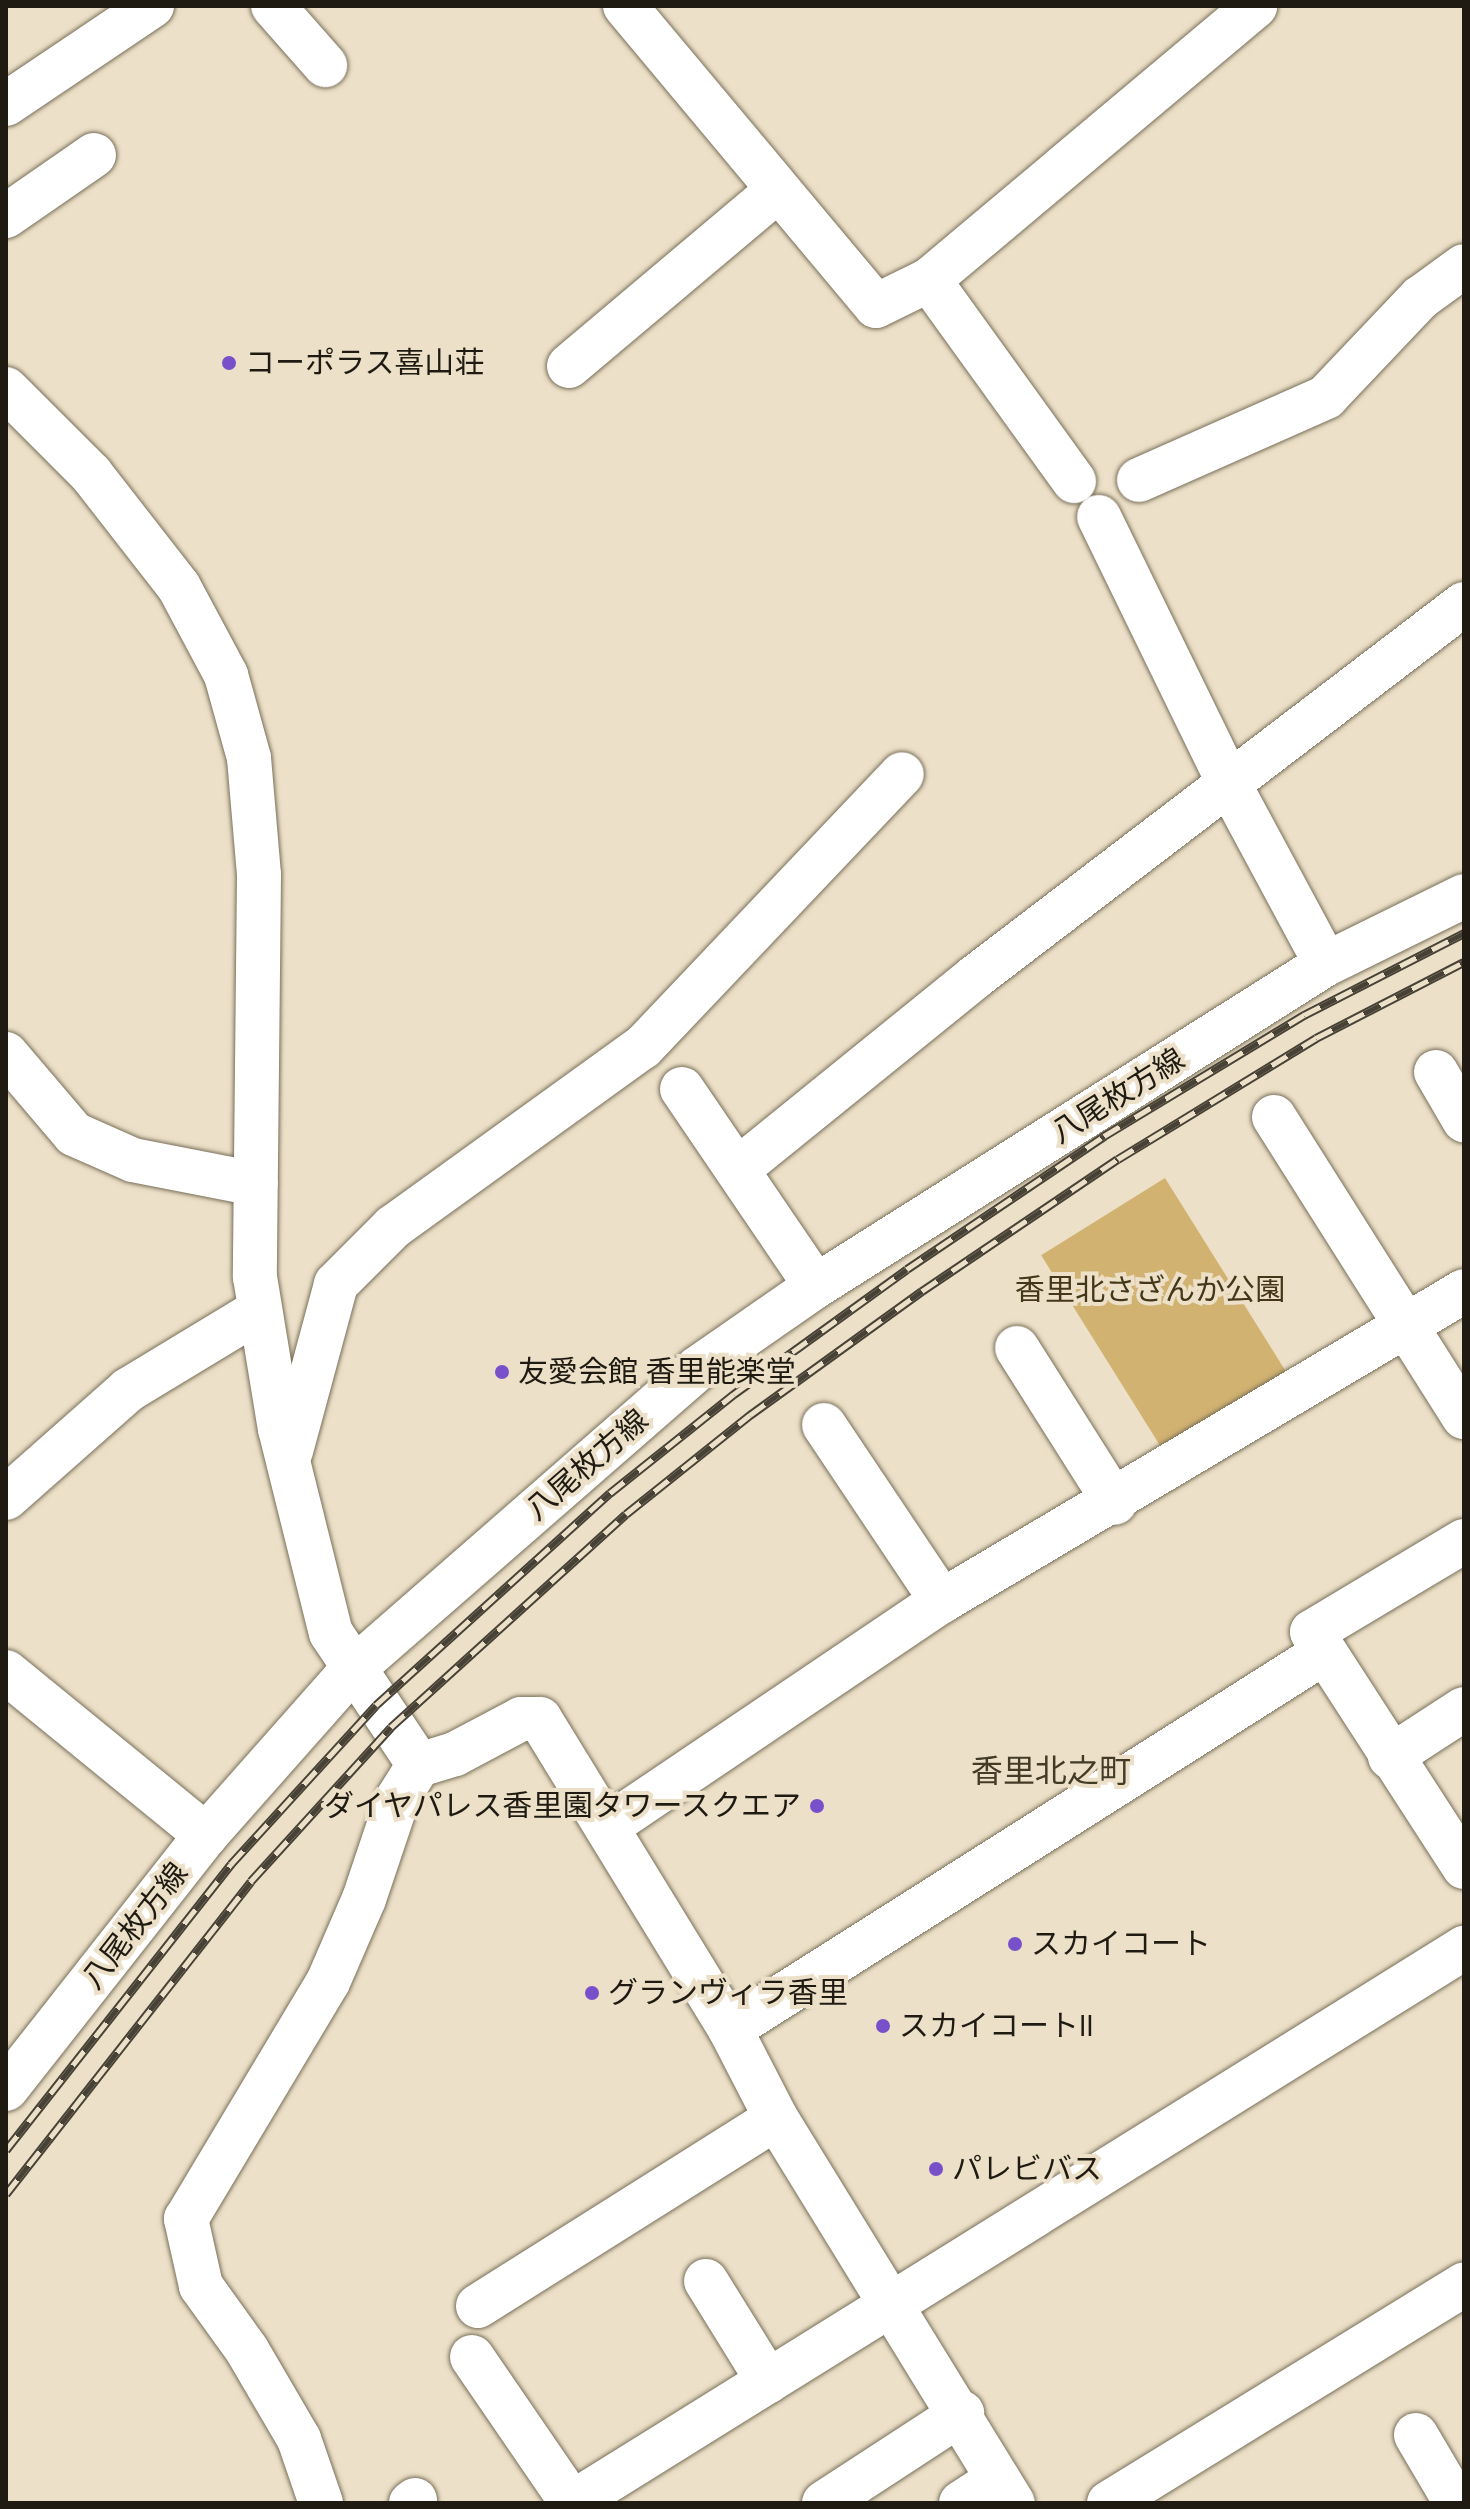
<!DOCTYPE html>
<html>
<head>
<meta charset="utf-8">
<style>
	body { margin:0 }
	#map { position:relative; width:1470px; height:2509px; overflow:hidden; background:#ece0c8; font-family:"Space Grotesk","Noto Sans JP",sans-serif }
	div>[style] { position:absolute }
	.green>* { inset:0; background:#d1b271; transform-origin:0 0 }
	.roads { filter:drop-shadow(0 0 2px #796f59) drop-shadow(0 0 2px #796f59) }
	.minor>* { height:44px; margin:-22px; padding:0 22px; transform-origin:22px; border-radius:22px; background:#fff }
	.major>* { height:44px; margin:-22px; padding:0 22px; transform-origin:22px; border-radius:22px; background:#fff }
	.rail>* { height:9px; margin-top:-4.5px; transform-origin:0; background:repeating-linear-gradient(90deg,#ece0c8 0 18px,#484236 0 36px); box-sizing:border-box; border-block:2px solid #484236 }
	.dots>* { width:22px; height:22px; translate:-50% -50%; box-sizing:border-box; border:4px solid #ece0c8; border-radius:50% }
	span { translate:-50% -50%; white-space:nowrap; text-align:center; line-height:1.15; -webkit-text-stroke:8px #ece0c8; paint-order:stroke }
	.poi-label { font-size:30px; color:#1f1b12 }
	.left { translate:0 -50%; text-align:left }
	.right { translate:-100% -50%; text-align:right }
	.street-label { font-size:30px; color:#1f1b12 }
	.park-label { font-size:30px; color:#443719 }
	.neighbourhood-label { font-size:32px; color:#443b27 }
	.frame { position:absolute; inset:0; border:8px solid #1f1b12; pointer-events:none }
</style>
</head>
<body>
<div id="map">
	<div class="green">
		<div style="left:1165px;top:1178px;width:239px;height:146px;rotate:58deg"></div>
	</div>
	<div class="roads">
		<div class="minor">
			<div style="left:273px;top:6px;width:79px;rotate:48.6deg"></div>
			<div style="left:625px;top:6px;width:391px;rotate:50.1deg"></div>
			<div style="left:876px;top:306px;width:59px;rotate:-26.1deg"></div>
			<div style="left:929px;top:280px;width:426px;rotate:-40deg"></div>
			<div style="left:6px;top:104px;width:176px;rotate:-33.9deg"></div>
			<div style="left:6px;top:216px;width:107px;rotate:-34.7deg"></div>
			<div style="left:929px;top:280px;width:248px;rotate:54.2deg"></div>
			<div style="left:569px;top:366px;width:273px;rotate:-40.1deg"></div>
			<div style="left:6px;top:389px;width:120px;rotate:45deg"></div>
			<div style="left:91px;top:474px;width:143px;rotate:52.1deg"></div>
			<div style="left:179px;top:587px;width:100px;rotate:61.9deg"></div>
			<div style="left:226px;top:675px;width:86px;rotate:74.5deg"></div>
			<div style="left:249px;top:758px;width:117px;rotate:85.1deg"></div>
			<div style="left:259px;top:875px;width:402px;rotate:90.6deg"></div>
			<div style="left:255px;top:1277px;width:154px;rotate:80.7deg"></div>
			<div style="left:280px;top:1429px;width:210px;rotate:76deg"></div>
			<div style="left:331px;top:1633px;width:159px;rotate:56.3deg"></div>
			<div style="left:419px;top:1765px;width:38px;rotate:-17deg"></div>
			<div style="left:455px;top:1754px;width:75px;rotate:-27.9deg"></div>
			<div style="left:521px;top:1719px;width:19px"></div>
			<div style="left:540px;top:1719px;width:364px;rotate:58.5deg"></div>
			<div style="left:730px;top:2029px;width:100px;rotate:62.7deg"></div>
			<div style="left:776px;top:2118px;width:452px;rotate:58.4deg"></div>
			<div style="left:1139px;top:480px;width:205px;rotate:-23.9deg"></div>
			<div style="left:1326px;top:397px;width:137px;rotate:-46.5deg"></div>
			<div style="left:1420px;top:298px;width:54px;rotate:-36deg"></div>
			<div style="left:1099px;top:517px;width:297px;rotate:64deg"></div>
			<div style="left:1229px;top:784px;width:204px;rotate:61.7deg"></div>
			<div style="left:6px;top:1054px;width:105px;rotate:49.6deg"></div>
			<div style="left:74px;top:1134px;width:64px;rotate:23.8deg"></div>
			<div style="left:133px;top:1160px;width:125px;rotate:11deg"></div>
			<div style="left:1436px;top:1072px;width:56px;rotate:59.7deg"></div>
			<div style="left:682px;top:1089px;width:238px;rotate:55.8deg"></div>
			<div style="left:1274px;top:1117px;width:355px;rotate:57.7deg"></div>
			<div style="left:738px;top:1169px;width:305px;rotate:-39deg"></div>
			<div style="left:975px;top:977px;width:615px;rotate:-37.34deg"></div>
			<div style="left:1017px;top:1348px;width:183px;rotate:57.7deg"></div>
			<div style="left:824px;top:1425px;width:212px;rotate:56.2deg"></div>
			<div style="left:291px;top:1451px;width:173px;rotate:-74.9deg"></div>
			<div style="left:336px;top:1284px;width:81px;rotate:-45deg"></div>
			<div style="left:393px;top:1227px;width:308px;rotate:-35.8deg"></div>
			<div style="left:643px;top:1047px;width:376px;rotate:-46.5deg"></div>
			<div style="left:6px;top:1498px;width:163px;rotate:-41.5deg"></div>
			<div style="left:128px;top:1390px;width:154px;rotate:-31.2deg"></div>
			<div style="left:1464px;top:1541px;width:177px;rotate:149.1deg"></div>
			<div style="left:1312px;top:1632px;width:280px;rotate:57.1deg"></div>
			<div style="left:6px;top:1672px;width:258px;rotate:39.2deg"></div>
			<div style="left:1390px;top:1757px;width:88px;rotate:-33deg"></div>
			<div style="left:608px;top:1826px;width:403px;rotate:-34deg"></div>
			<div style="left:942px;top:1601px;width:607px;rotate:-30.7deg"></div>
			<div style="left:730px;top:2029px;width:704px;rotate:-32.36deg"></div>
			<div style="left:706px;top:2281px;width:118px;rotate:58.2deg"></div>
			<div style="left:478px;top:2306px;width:352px;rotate:-32.2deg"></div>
			<div style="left:472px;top:2357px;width:177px;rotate:55.6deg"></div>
			<div style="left:1416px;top:2435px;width:79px;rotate:59.5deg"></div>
			<div style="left:321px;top:2503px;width:68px;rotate:-109deg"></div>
			<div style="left:299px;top:2439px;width:103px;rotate:-120.3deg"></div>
			<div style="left:247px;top:2350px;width:79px;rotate:-125.7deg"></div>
			<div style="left:201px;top:2286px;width:69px;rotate:-102.6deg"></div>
			<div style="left:186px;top:2219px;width:276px;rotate:-59.1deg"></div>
			<div style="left:328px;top:1982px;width:90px;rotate:-66.6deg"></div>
			<div style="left:364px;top:1899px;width:107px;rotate:-71.4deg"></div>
			<div style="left:398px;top:1798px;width:39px;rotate:-58deg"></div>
			<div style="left:411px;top:2503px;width:5px;rotate:-37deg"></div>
			<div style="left:572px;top:2503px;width:1051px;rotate:-31.89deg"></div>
			<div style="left:824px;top:2503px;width:165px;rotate:-33.1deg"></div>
			<div style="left:961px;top:2503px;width:44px;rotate:-33deg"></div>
			<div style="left:1109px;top:2503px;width:417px;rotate:-31.6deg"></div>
		</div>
		<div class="major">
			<div style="left:6px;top:2089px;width:323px;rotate:-51.8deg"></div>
			<div style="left:206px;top:1835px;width:220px;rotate:-48.5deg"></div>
			<div style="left:352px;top:1670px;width:459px;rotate:-41.1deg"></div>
			<div style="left:698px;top:1368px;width:144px;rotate:-34.8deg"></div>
			<div style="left:816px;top:1286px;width:603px;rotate:-32.27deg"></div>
			<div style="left:1326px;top:964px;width:154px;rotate:-26.2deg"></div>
		</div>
	</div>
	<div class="rail">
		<div style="left:6px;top:2150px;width:364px;rotate:-51.8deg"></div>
		<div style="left:231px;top:1864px;width:215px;rotate:-47.6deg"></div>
		<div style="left:376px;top:1705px;width:316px;rotate:-42.2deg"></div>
		<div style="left:610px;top:1493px;width:159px;rotate:-38.6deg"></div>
		<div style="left:734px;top:1394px;width:213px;rotate:-35.8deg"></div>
		<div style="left:907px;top:1269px;width:238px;rotate:-34deg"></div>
		<div style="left:1104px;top:1136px;width:234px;rotate:-31.2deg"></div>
		<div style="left:1304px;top:1015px;width:180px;rotate:-27.1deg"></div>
		<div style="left:6px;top:2194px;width:397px;rotate:-51.9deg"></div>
		<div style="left:251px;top:1881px;width:208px;rotate:-47.7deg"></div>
		<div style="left:391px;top:1727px;width:317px;rotate:-42.2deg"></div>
		<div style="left:626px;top:1514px;width:159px;rotate:-38.6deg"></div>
		<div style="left:750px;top:1415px;width:212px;rotate:-35.8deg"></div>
		<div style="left:922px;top:1291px;width:236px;rotate:-34deg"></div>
		<div style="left:1118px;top:1159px;width:232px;rotate:-31.4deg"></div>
		<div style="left:1316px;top:1038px;width:166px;rotate:-27.2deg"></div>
	</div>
	<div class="dots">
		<div style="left:229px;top:363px;background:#7851ca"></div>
		<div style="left:502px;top:1372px;background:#7851ca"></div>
		<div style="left:817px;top:1806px;background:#7851ca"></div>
		<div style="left:1015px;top:1944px;background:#7851ca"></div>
		<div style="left:592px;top:1993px;background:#7851ca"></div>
		<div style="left:883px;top:2026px;background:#7851ca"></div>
		<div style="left:936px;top:2169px;background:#7851ca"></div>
	</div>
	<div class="poi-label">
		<span class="left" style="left:245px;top:363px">コーポラス喜山荘</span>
		<span class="left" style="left:518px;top:1372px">友愛会館 香里能楽堂</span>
		<span class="right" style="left:801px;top:1806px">ダイヤパレス香里園タワースクエア</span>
		<span class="left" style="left:1031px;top:1944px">スカイコート</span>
		<span class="left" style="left:608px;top:1993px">グランヴィラ香里</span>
		<span class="left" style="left:899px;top:2026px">スカイコートII</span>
		<span class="left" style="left:952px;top:2169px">パレビバス</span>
	</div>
	<div class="street-label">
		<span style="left:1118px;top:1096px;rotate:-32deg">八尾枚方線</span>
		<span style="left:587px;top:1465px;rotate:-41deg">八尾枚方線</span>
		<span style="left:135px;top:1926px;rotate:-52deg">八尾枚方線</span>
	</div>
	<div class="park-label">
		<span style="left:1150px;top:1290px">香里北さざんか公園</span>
	</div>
	<div class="neighbourhood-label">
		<span style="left:1051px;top:1771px">香里北之町</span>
	</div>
	<div class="frame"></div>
</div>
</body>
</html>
